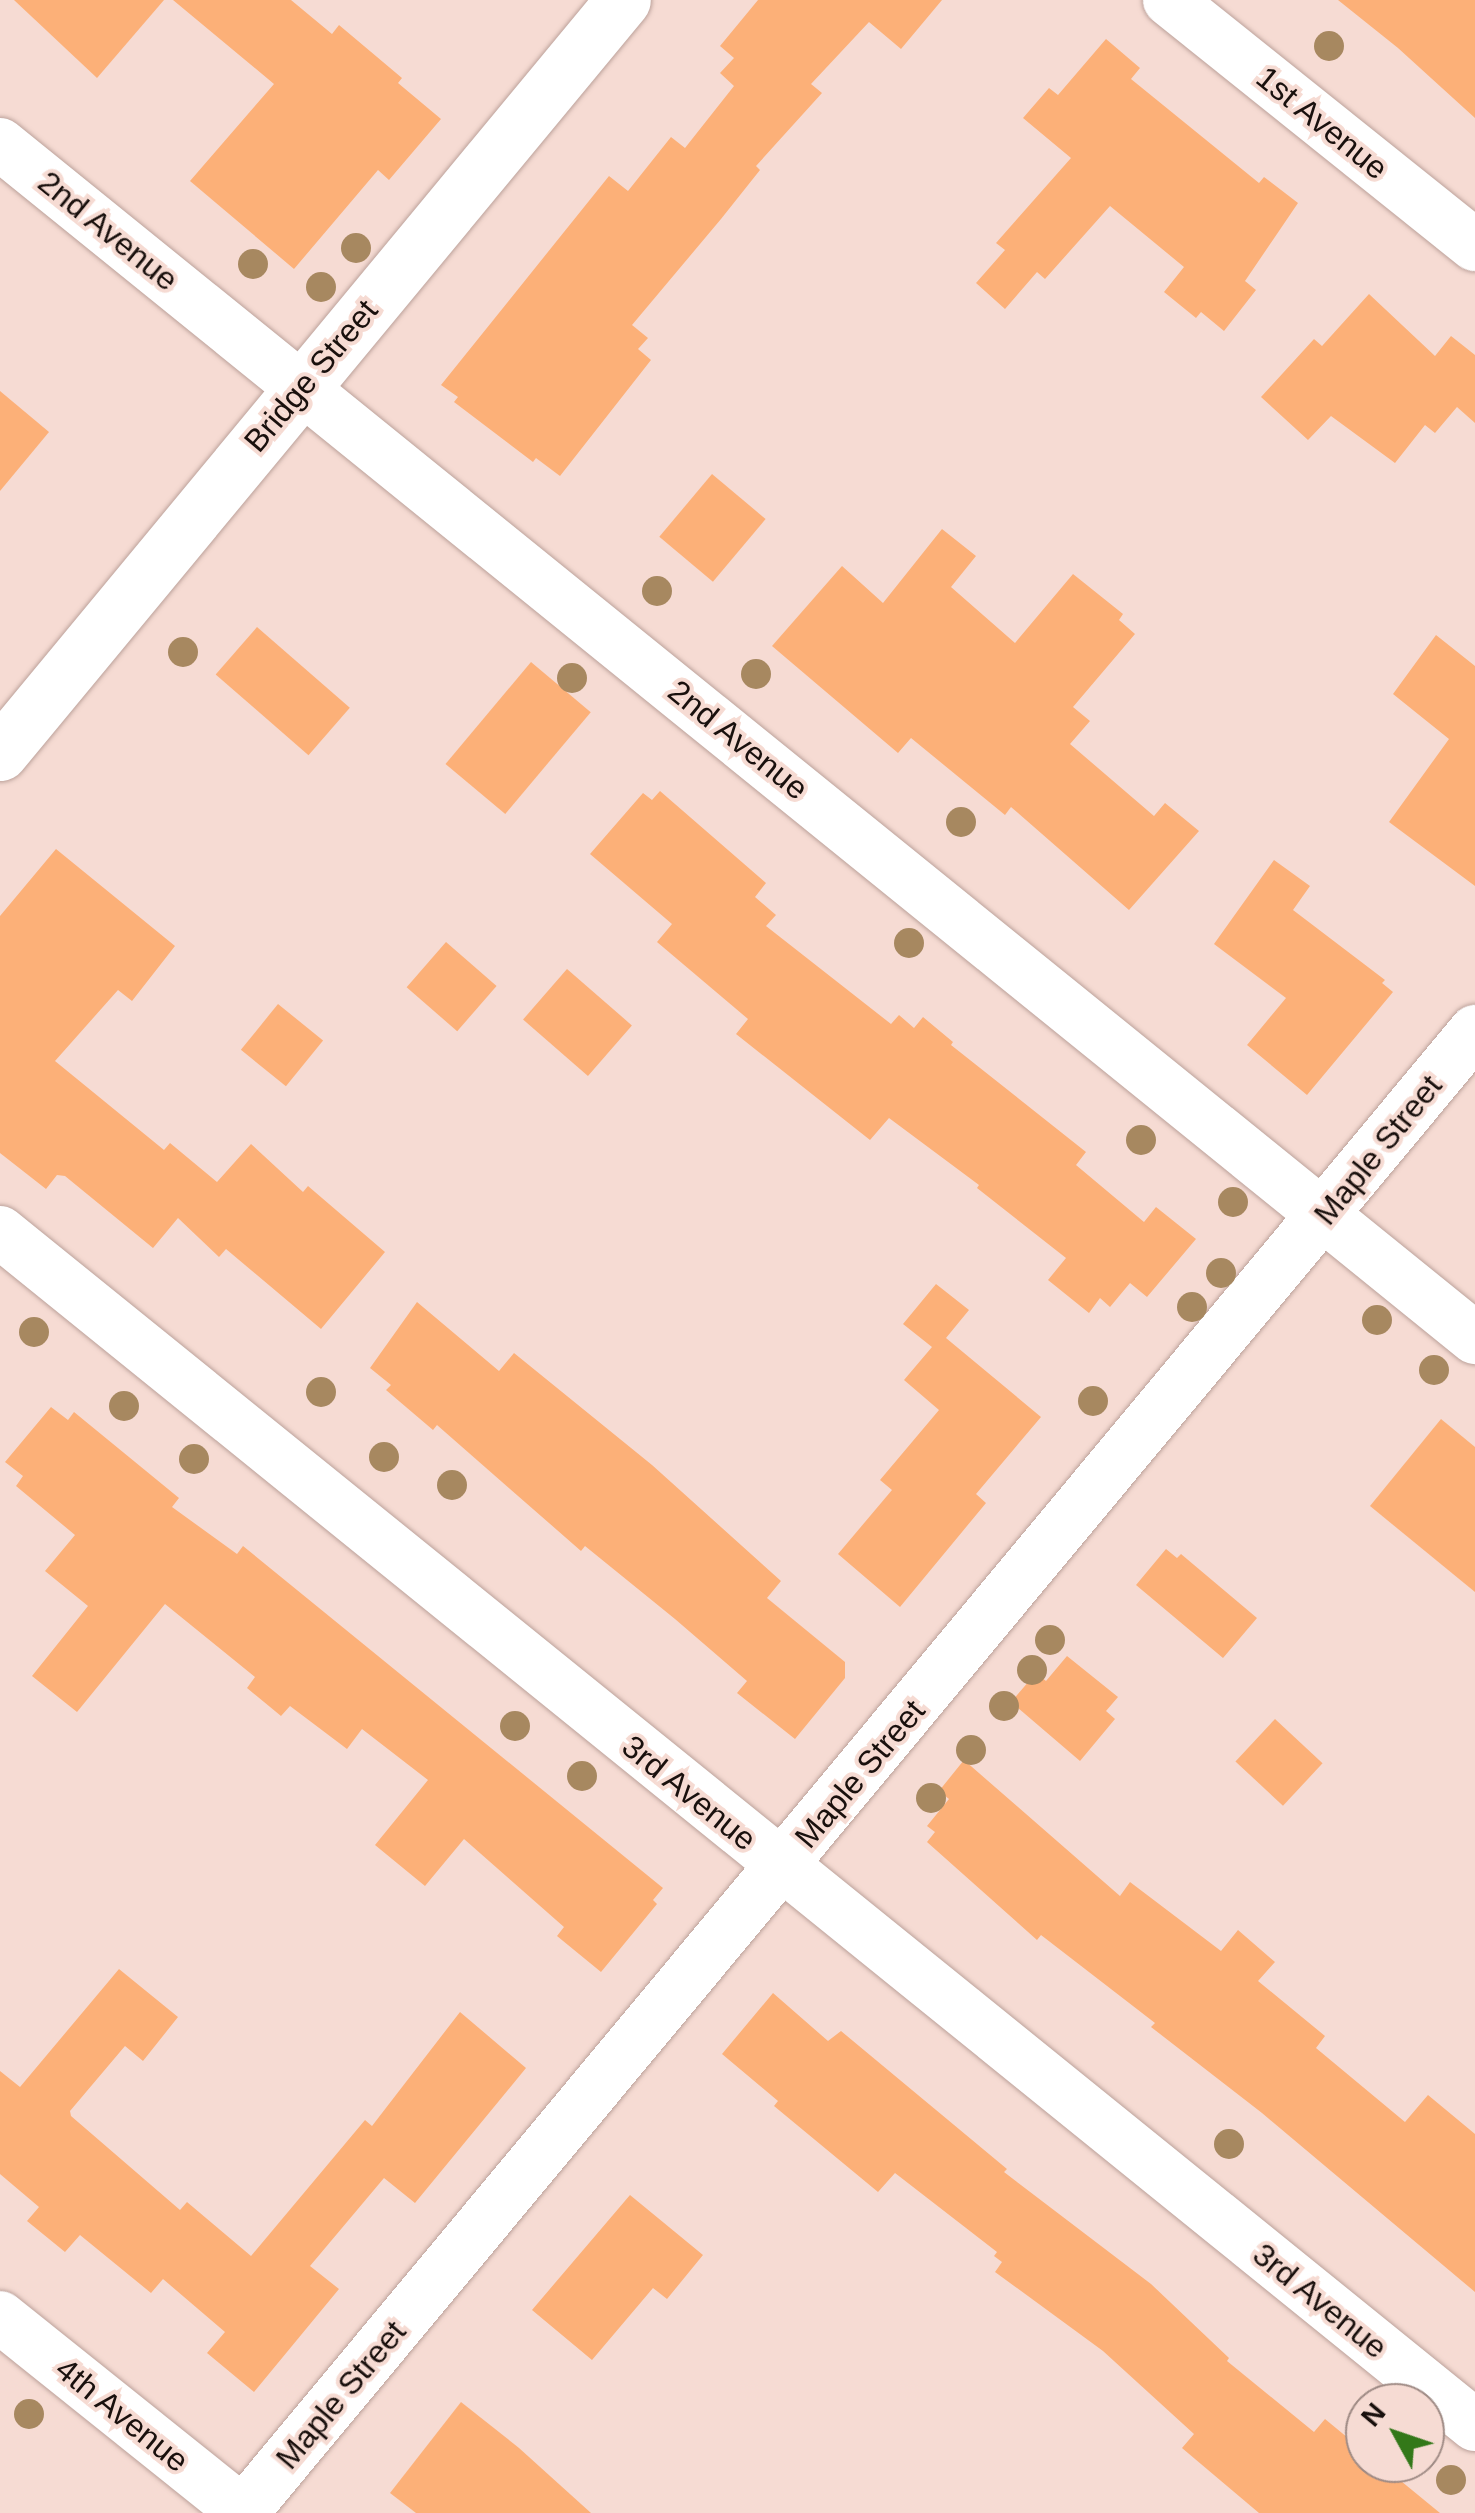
<!DOCTYPE html>
<html>
<head>
<meta charset="utf-8">
<style>
	body { margin:0 }
	#map { position:relative; width:1475px; height:2513px; overflow:hidden; background:#f6dbd3; font-family:Arial,sans-serif }
	div>[style] { position:absolute }
	.building>* { inset:0; background:#fcb078; transform-origin:0 0 }
	.roads { filter:drop-shadow(0 0 2px #bca29b) drop-shadow(0 0 2px #bca29b) }
	.street>* { height:52px; margin:-26px; padding:0 26px; transform-origin:26px; border-radius:26px; background:#fff }
	.secondary>* { height:55px; margin:-27.5px; padding:0 27.5px; transform-origin:27.5px; border-radius:27.5px; background:#fff }
	.trees>* { width:30px; height:30px; margin:-15px; border-radius:50%; background:#a78860 }
	span { translate:-50% -50%; white-space:nowrap; text-align:center; line-height:1.15; -webkit-text-stroke:8px #f6dbd3; paint-order:stroke }
	.street-label { font-size:32px; color:#19100d }
	.north { position:absolute; left:1345px; top:2383px; width:100px; height:100px; box-sizing:border-box; background:#f6dbd3; border:2px solid #9e8a84; border-radius:50%; rotate:310deg; font-size:28px; font-weight:700; line-height:40px; text-align:center; color:#19100d }
	.north::after { content:''; display:block; margin:auto; width:35px; height:45px; background:#337819; clip-path:polygon(50% 0,100% 100%,50% 72%,0 100%) }
</style>
</head>
<body>
<div id="map">
	<div class="building">
		<div style="clip-path:polygon(14px 0,164px 0,97px 78px)"></div>
		<div style="clip-path:polygon(173px 0,291px 0,332px 34px,339px 25px,402px 78px,398px 83px,441px 119px,389px 180px,378px 170px,294px 269px,190px 181px,274px 84px)"></div>
		<div style="clip-path:polygon(758px 0,942px 0,901px 49px,869px 22px,811px 84px,822px 93px,756px 166px,760px 170px,721px 219px,632px 325px,648px 338px,638px 349px,651px 360px,560px 476px,536px 458px,533px 462px,454px 402px,458px 397px,441px 385px,609px 176px,628px 191px,671px 137px,685px 148px,734px 86px,720px 73px,734px 58px,720px 46px)"></div>
		<div style="clip-path:polygon(1338px 0,1475px 0,1475px 118px,1398px 48px)"></div>
		<div style="clip-path:polygon(1106px 39px,1140px 68px,1131px 79px,1259px 183px,1264px 177px,1298px 203px,1245px 281px,1256px 290px,1224px 331px,1201px 312px,1196px 318px,1164px 292px,1184px 267px,1110px 206px,1045px 279px,1037px 272px,1005px 309px,976px 283px,1005px 250px,996px 243px,1071px 158px,1023px 118px,1049px 88px,1058px 95px)"></div>
		<div style="clip-path:polygon(1369px 294px,1435px 356px,1451px 336px,1475px 355px,1475px 423px,1457px 407px,1435px 433px,1425px 425px,1395px 463px,1331px 416px,1308px 440px,1261px 397px,1314px 339px,1322px 346px)"></div>
		<div style="clip-path:polygon(0 391px,49px 432px,0 491px)"></div>
		<div style="left:712px;top:474px;width:70px;height:82px;rotate:40deg"></div>
		<div style="clip-path:polygon(942px 529px,976px 556px,951px 587px,1015px 643px,1073px 574px,1123px 614px,1119px 620px,1135px 634px,1073px 707px,1090px 721px,1070px 744px,1154px 816px,1165px 803px,1199px 831px,1129px 910px,1011px 807px,1005px 815px,911px 738px,898px 753px,772px 646px,842px 566px,883px 603px)"></div>
		<div style="left:257px;top:627px;width:123px;height:63px;rotate:41deg"></div>
		<div style="clip-path:polygon(1436px 635px,1475px 666px,1475px 886px,1389px 822px,1449px 739px,1393px 694px)"></div>
		<div style="left:531px;top:662px;width:78px;height:133px;rotate:40deg"></div>
		<div style="clip-path:polygon(660px 791px,766px 883px,755px 897px,776px 915px,766px 926px,891px 1024px,899px 1015px,914px 1028px,923px 1017px,953px 1042px,951px 1045px,1086px 1152px,1076px 1165px,1144px 1222px,1156px 1207px,1196px 1239px,1147px 1297px,1130px 1283px,1110px 1307px,1100px 1298px,1089px 1313px,1048px 1280px,1066px 1258px,977px 1188px,979px 1185px,889px 1118px,870px 1140px,736px 1034px,748px 1019px,657px 942px,672px 924px,590px 854px,643px 793px,652px 800px)"></div>
		<div style="clip-path:polygon(56px 849px,175px 946px,132px 1001px,118px 990px,55px 1061px,164px 1150px,170px 1143px,217px 1182px,251px 1144px,303px 1192px,308px 1186px,385px 1252px,321px 1329px,226px 1249px,219px 1257px,178px 1218px,153px 1248px,65px 1176px,57px 1175px,46px 1189px,0 1153px,0 916px)"></div>
		<div style="clip-path:polygon(1274px 860px,1310px 886px,1293px 910px,1385px 980px,1382px 983px,1393px 992px,1307px 1095px,1247px 1045px,1286px 998px,1214px 944px)"></div>
		<div style="left:446px;top:942px;width:67px;height:60px;rotate:41deg"></div>
		<div style="left:567px;top:969px;width:86px;height:67px;rotate:41deg"></div>
		<div style="left:278px;top:1004px;width:58px;height:59px;rotate:39deg"></div>
		<div style="clip-path:polygon(936px 1284px,969px 1310px,946px 1338px,1041px 1417px,976px 1494px,986px 1503px,900px 1607px,838px 1554px,892px 1490px,880px 1480px,939px 1410px,904px 1380px,932px 1347px,903px 1324px)"></div>
		<div style="clip-path:polygon(417px 1302px,499px 1371px,514px 1353px,652px 1465px,781px 1581px,767px 1598px,845px 1662px,845px 1678px,795px 1739px,737px 1693px,747px 1681px,675px 1619px,585px 1546px,581px 1551px,437px 1425px,433px 1430px,386px 1390px,391px 1385px,370px 1368px)"></div>
		<div style="clip-path:polygon(51px 1407px,68px 1420px,74px 1412px,179px 1498px,172px 1507px,237px 1554px,243px 1546px,663px 1888px,653px 1900px,657px 1904px,601px 1972px,557px 1936px,564px 1927px,464px 1839px,425px 1886px,375px 1845px,428px 1780px,362px 1729px,347px 1749px,290px 1706px,281px 1716px,247px 1688px,255px 1677px,165px 1604px,77px 1712px,32px 1676px,88px 1606px,45px 1571px,75px 1535px,16px 1486px,23px 1476px,5px 1462px)"></div>
		<div style="clip-path:polygon(1441px 1419px,1475px 1447px,1475px 1592px,1370px 1506px)"></div>
		<div style="clip-path:polygon(1166px 1549px,1177px 1558px,1181px 1554px,1257px 1618px,1223px 1658px,1136px 1585px)"></div>
		<div style="clip-path:polygon(1067px 1656px,1118px 1697px,1106px 1711px,1115px 1719px,1080px 1761px,1011px 1702px,1036px 1673px,1046px 1681px)"></div>
		<div style="left:1275px;top:1719px;width:65px;height:58px;rotate:43deg"></div>
		<div style="clip-path:polygon(964px 1760px,1120px 1896px,1130px 1882px,1221px 1951px,1238px 1930px,1275px 1962px,1258px 1981px,1325px 2036px,1316px 2048px,1405px 2122px,1428px 2095px,1475px 2134px,1475px 2292px,1262px 2113px,1151px 2027px,1155px 2023px,1041px 1935px,1037px 1940px,927px 1842px,935px 1832px,927px 1826px,949px 1799px,939px 1791px)"></div>
		<div style="clip-path:polygon(119px 1969px,178px 2017px,143px 2061px,125px 2046px,70px 2111px,71px 2116px,180px 2210px,187px 2202px,251px 2256px,365px 2120px,372px 2126px,460px 2012px,526px 2068px,415px 2203px,384px 2178px,310px 2266px,339px 2289px,254px 2392px,207px 2353px,225px 2332px,163px 2279px,151px 2293px,80px 2235px,65px 2252px,27px 2221px,39px 2207px,0 2174px,0 2071px,20px 2087px)"></div>
		<div style="clip-path:polygon(773px 1993px,828px 2041px,841px 2031px,1007px 2169px,1004px 2172px,1151px 2284px,1229px 2358px,1227px 2361px,1314px 2432px,1325px 2419px,1365px 2452px,1365px 2463px,1379px 2463px,1440px 2513px,1259px 2513px,1182px 2448px,1194px 2434px,1103px 2351px,995px 2272px,1002px 2262px,994px 2256px,997px 2252px,895px 2173px,878px 2192px,774px 2106px,778px 2101px,722px 2054px)"></div>
		<div style="clip-path:polygon(630px 2195px,703px 2255px,667px 2299px,653px 2288px,592px 2360px,532px 2310px)"></div>
		<div style="clip-path:polygon(461px 2402px,519px 2448px,591px 2513px,416px 2513px,390px 2493px)"></div>
	</div>
	<div class="roads">
		<div class="street">
			<div style="left:1169px;top:0;width:392px;rotate:38.7deg"></div>
			<div style="left:0;top:144px;width:1898px;rotate:38.99deg"></div>
			<div style="left:0;top:1232px;width:1897px;rotate:38.97deg"></div>
			<div style="left:0;top:2317px;width:314px;rotate:38.7deg"></div>
			<div style="left:242px;top:2513px;width:1928px;rotate:-50.24deg"></div>
		</div>
		<div class="secondary">
			<div style="left:0;top:753px;width:977px;rotate:-50.4deg"></div>
		</div>
	</div>
	<div class="trees">
		<div style="left:1329px;top:46px"></div>
		<div style="left:356px;top:248px"></div>
		<div style="left:253px;top:264px"></div>
		<div style="left:321px;top:287px"></div>
		<div style="left:657px;top:591px"></div>
		<div style="left:183px;top:652px"></div>
		<div style="left:756px;top:674px"></div>
		<div style="left:572px;top:678px"></div>
		<div style="left:961px;top:822px"></div>
		<div style="left:909px;top:943px"></div>
		<div style="left:1141px;top:1140px"></div>
		<div style="left:1233px;top:1202px"></div>
		<div style="left:1221px;top:1273px"></div>
		<div style="left:1192px;top:1307px"></div>
		<div style="left:1377px;top:1320px"></div>
		<div style="left:34px;top:1332px"></div>
		<div style="left:1434px;top:1370px"></div>
		<div style="left:321px;top:1392px"></div>
		<div style="left:1093px;top:1401px"></div>
		<div style="left:124px;top:1406px"></div>
		<div style="left:384px;top:1457px"></div>
		<div style="left:194px;top:1459px"></div>
		<div style="left:452px;top:1485px"></div>
		<div style="left:1050px;top:1640px"></div>
		<div style="left:1032px;top:1670px"></div>
		<div style="left:1004px;top:1706px"></div>
		<div style="left:515px;top:1726px"></div>
		<div style="left:971px;top:1750px"></div>
		<div style="left:582px;top:1776px"></div>
		<div style="left:931px;top:1798px"></div>
		<div style="left:1229px;top:2144px"></div>
		<div style="left:29px;top:2414px"></div>
		<div style="left:1451px;top:2480px"></div>
	</div>
	<div class="street-label">
		<span style="left:1322px;top:123px;rotate:39deg">1st Avenue</span>
		<span style="left:108px;top:231px;rotate:39deg">2nd Avenue</span>
		<span style="left:311px;top:376px;rotate:-50deg">Bridge Street</span>
		<span style="left:738px;top:740px;rotate:39deg">2nd Avenue</span>
		<span style="left:1378px;top:1150px;rotate:-51deg">Maple Street</span>
		<span style="left:860px;top:1774px;rotate:-50deg">Maple Street</span>
		<span style="left:689px;top:1793px;rotate:39deg">3rd Avenue</span>
		<span style="left:1320px;top:2301px;rotate:39deg">3rd Avenue</span>
		<span style="left:341px;top:2395px;rotate:-50deg">Maple Street</span>
		<span style="left:122px;top:2415px;rotate:39deg">4th Avenue</span>
	</div>
	<div class="north">N</div>
</div>
</body>
</html>
